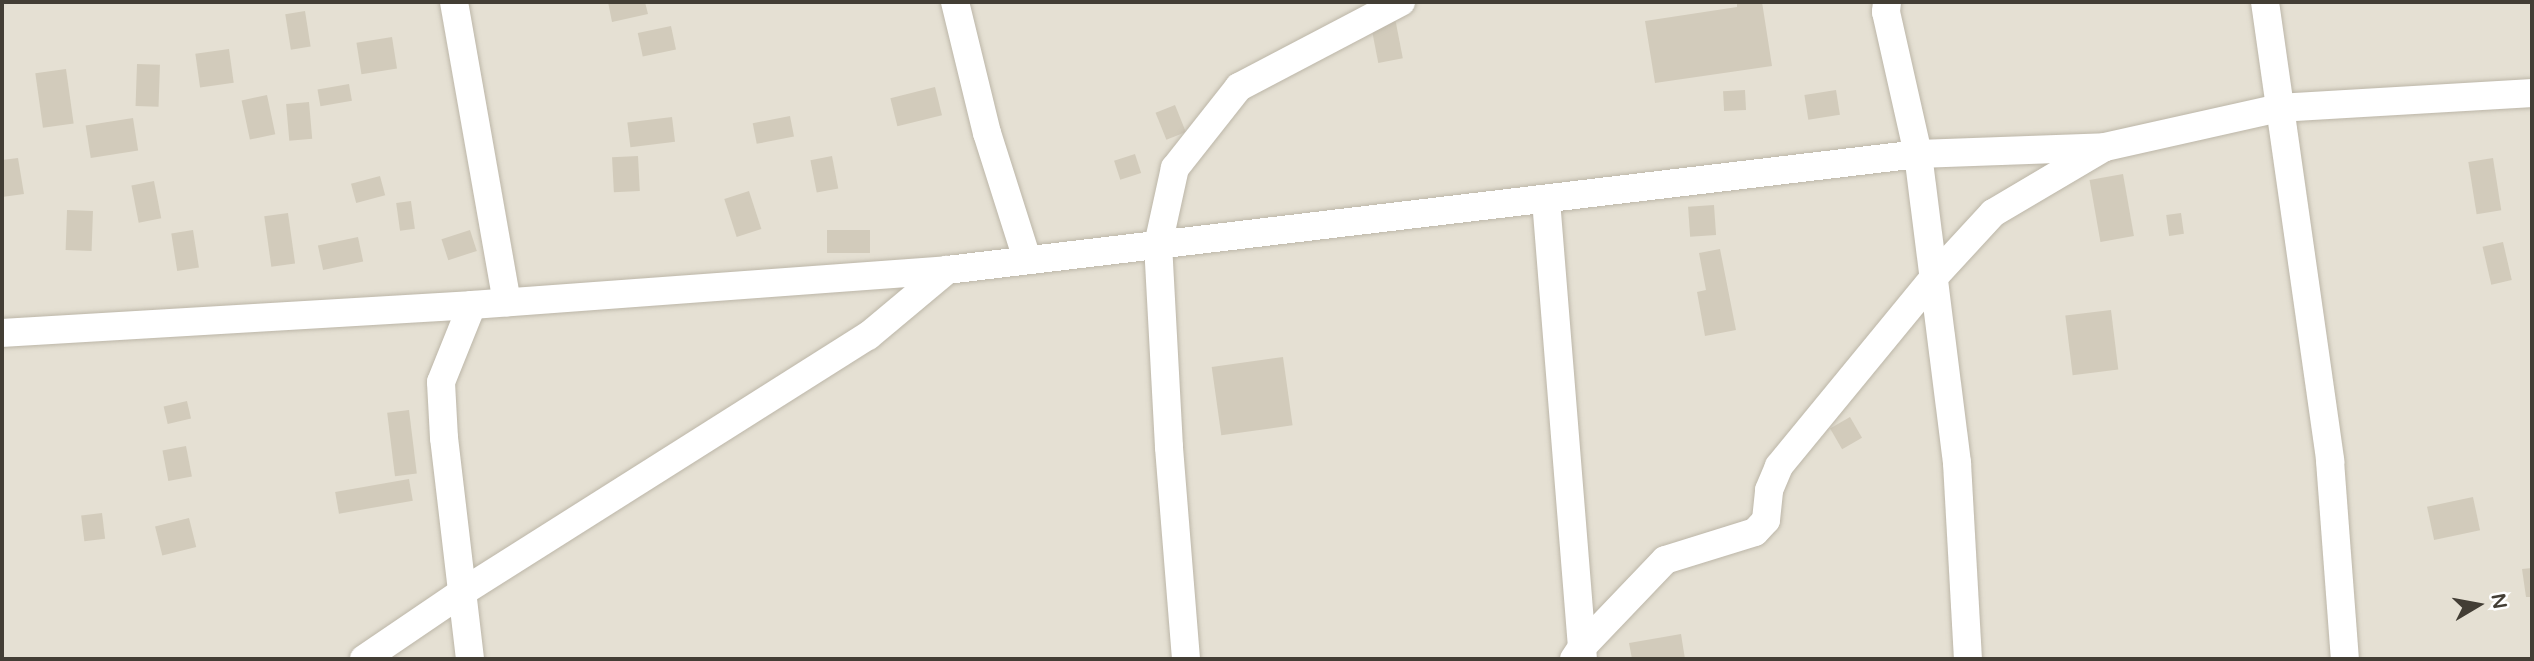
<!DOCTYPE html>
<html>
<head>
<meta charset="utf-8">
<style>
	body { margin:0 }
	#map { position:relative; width:2534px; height:661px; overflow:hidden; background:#f1eee4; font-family:"Varela Round",sans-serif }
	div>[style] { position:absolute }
	.residential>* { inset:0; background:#e5e0d3; transform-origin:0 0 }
	.building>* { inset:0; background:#d2cbbb; transform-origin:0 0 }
	.roads { filter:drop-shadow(0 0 2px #bcb6a8) drop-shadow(0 0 2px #bcb6a8) }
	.minor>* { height:28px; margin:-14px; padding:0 14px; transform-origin:14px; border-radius:14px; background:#fff }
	span { translate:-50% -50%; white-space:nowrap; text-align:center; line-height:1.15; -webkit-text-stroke:7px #fff; paint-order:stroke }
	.frame { position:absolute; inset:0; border:4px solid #433e35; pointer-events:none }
	.north { position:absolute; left:2443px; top:570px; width:70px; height:70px; -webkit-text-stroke:5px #fff; paint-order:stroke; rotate:80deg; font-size:19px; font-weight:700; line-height:28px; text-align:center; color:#433e35 }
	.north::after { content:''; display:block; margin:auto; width:24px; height:32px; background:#433e35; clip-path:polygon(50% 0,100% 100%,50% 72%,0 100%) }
</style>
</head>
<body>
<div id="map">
	<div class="residential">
		<div style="left:2px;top:2px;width:2530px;height:657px"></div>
	</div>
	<div class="building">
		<div style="clip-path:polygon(608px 2px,645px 2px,648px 14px,612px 22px)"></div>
		<div style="clip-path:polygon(1737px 2px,1762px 2px,1772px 66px,1655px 83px,1645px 21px,1737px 7px)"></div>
		<div style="left:305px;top:11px;width:36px;height:20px;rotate:81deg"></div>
		<div style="left:1395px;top:18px;width:41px;height:25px;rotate:79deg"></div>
		<div style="left:671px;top:26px;width:24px;height:34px;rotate:78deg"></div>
		<div style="left:392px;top:37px;width:32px;height:36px;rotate:81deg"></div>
		<div style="left:229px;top:49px;width:34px;height:34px;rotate:82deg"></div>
		<div style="left:137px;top:64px;width:23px;height:42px;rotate:2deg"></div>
		<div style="left:66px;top:69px;width:55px;height:31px;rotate:82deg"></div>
		<div style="left:349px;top:84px;width:17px;height:32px;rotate:80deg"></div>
		<div style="left:935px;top:87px;width:29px;height:46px;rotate:76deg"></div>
		<div style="left:1745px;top:90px;width:20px;height:22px;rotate:87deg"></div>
		<div style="left:1836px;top:90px;width:25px;height:32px;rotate:81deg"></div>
		<div style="left:267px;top:95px;width:40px;height:26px;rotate:78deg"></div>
		<div style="left:309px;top:102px;width:37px;height:23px;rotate:85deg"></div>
		<div style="left:1175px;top:105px;width:29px;height:21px;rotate:68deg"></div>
		<div style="left:790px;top:116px;width:21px;height:38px;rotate:79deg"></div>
		<div style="left:672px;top:117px;width:25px;height:45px;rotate:83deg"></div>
		<div style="left:133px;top:118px;width:33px;height:48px;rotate:81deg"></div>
		<div style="left:1135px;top:154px;width:20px;height:22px;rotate:72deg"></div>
		<div style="left:638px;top:156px;width:35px;height:26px;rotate:87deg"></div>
		<div style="left:832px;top:156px;width:33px;height:22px;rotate:79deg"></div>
		<div style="clip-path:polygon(18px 158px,24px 194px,2px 197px,2px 160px)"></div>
		<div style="left:2493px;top:158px;width:53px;height:25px;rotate:81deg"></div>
		<div style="left:2123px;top:174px;width:63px;height:34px;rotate:80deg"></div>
		<div style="left:380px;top:176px;width:20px;height:30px;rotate:75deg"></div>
		<div style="left:154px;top:181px;width:38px;height:23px;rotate:79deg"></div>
		<div style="left:749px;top:191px;width:40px;height:26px;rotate:72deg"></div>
		<div style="left:411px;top:201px;width:28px;height:15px;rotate:82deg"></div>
		<div style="left:1714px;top:205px;width:30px;height:26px;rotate:86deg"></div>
		<div style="left:67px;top:210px;width:26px;height:40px;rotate:2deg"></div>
		<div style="left:288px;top:213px;width:51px;height:24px;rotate:82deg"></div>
		<div style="left:2181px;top:213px;width:21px;height:15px;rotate:82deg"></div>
		<div style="left:193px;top:230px;width:38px;height:22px;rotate:81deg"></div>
		<div style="left:470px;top:230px;width:22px;height:30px;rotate:72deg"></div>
		<div style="left:870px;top:230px;width:23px;height:43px;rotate:90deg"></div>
		<div style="left:358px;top:237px;width:25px;height:41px;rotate:78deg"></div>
		<div style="left:2503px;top:242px;width:39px;height:21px;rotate:77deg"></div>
		<div style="clip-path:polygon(1720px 249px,1736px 330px,1705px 336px,1697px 292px,1706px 290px,1699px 253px)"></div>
		<div style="left:2111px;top:310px;width:60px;height:46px;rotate:83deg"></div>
		<div style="left:1283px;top:357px;width:69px;height:72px;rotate:82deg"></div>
		<div style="left:187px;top:401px;width:18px;height:24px;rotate:77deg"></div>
		<div style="left:409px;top:410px;width:64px;height:22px;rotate:83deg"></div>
		<div style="left:1850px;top:417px;width:24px;height:23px;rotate:60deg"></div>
		<div style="left:186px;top:446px;width:31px;height:24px;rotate:79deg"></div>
		<div style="left:409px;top:479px;width:22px;height:75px;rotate:80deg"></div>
		<div style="left:2473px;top:497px;width:34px;height:47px;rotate:78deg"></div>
		<div style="left:102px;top:513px;width:26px;height:21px;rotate:83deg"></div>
		<div style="left:189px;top:518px;width:30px;height:35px;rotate:76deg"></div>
		<div style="clip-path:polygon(2532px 568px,2532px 597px,2526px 597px,2522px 569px)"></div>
		<div style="clip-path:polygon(1681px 634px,1685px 659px,1632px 659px,1629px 643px)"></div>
	</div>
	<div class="roads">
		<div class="minor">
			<div style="left:454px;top:2px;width:305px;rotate:80deg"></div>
			<div style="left:955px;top:2px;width:135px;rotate:76.3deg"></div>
			<div style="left:987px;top:133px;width:132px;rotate:72.4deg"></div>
			<div style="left:1887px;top:2px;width:10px;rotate:96deg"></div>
			<div style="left:1886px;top:12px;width:146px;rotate:77.3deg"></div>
			<div style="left:1918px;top:154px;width:311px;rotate:82.8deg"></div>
			<div style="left:1957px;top:463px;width:196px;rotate:86.8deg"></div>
			<div style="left:2265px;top:2px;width:464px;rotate:81.9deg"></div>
			<div style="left:2330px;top:461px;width:199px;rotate:85.7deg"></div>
			<div style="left:1546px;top:200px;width:459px;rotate:85.4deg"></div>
			<div style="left:2px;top:333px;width:471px;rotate:-3.4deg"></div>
			<div style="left:472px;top:305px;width:476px;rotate:-4.2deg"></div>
			<div style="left:947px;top:270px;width:978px;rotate:-6.81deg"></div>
			<div style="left:1918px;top:154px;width:187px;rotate:-2.1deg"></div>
			<div style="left:2105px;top:147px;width:178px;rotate:-12.6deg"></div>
			<div style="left:2279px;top:108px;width:253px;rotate:-3.4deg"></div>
			<div style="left:364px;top:659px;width:121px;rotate:-34.2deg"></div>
			<div style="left:464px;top:591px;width:478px;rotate:-32.3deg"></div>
			<div style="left:868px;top:336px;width:103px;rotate:-39.9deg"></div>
			<div style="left:470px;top:659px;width:223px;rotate:-96.7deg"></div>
			<div style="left:444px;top:438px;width:56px;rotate:-93.1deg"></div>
			<div style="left:441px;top:382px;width:83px;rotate:-68.1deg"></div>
			<div style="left:1186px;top:659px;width:213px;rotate:-94.6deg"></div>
			<div style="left:1169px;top:447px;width:202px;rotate:-93.1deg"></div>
			<div style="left:1158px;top:245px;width:79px;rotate:-77.6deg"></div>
			<div style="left:1175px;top:168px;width:103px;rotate:-51.7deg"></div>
			<div style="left:1239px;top:87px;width:183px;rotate:-27.7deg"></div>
			<div style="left:1574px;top:659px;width:14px;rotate:-56deg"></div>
			<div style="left:1582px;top:647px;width:120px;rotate:-46.3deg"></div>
			<div style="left:1665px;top:560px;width:94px;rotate:-17.3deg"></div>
			<div style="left:1755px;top:532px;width:16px;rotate:-47deg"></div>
			<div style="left:1766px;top:520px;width:30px;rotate:-84deg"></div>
			<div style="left:1769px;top:490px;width:26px;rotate:-67deg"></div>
			<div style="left:1779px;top:466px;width:244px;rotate:-50.6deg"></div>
			<div style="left:1934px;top:277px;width:87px;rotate:-47.3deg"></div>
			<div style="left:1993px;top:213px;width:128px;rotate:-30.6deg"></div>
		</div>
	</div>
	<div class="frame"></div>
	<div class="north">N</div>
</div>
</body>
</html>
